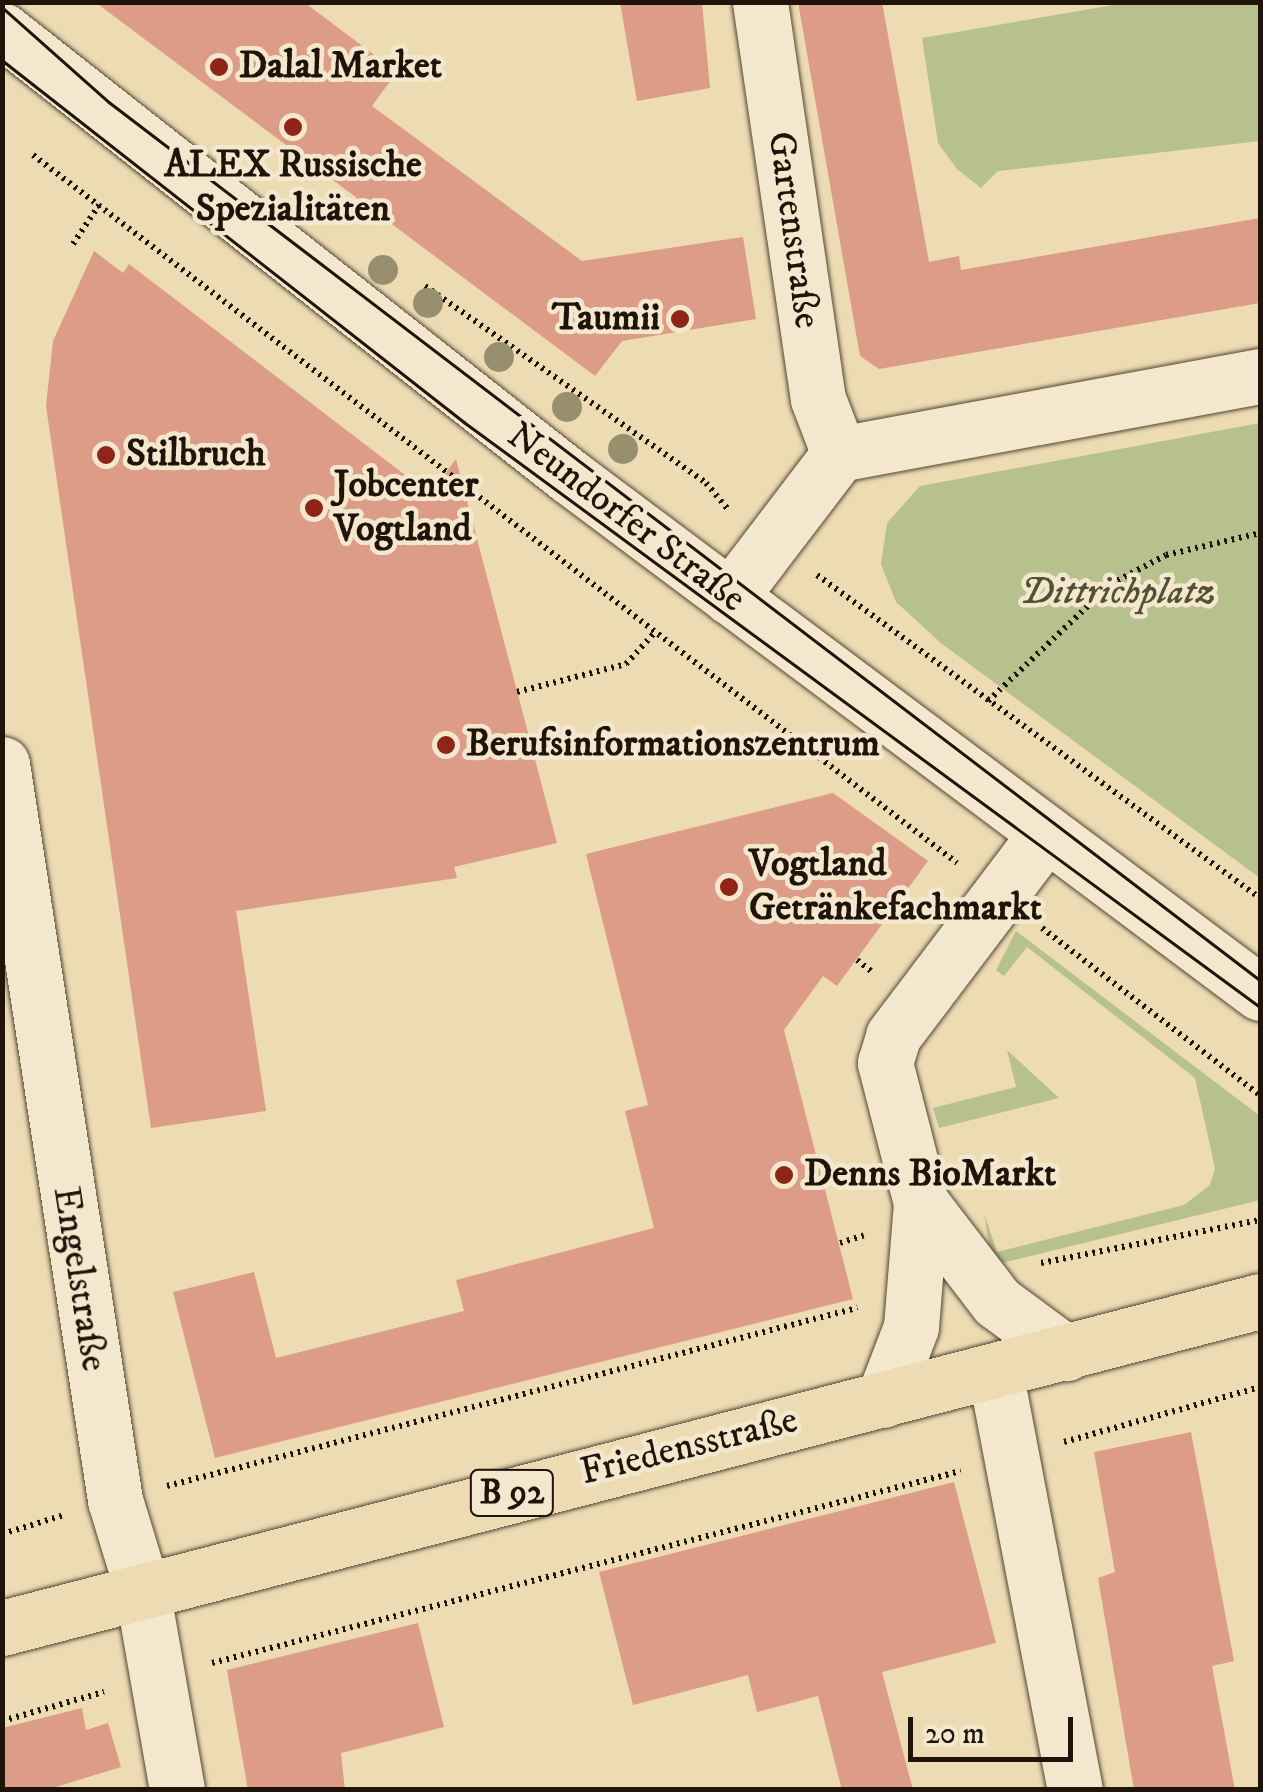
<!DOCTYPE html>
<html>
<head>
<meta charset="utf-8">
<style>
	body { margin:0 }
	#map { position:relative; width:1263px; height:1792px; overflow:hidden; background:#ecdbb3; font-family:"IM FELL DW Pica",serif }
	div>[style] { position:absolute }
	.green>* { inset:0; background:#b6c18e }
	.building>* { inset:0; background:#dd9c87 }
	.path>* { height:6px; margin-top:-3px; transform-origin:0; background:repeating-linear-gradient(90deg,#201309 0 2.5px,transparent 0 7.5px) }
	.roads { filter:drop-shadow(0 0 2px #534534) drop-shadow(0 0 2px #534534) }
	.minor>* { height:55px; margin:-27.5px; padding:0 27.5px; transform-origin:27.5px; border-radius:27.5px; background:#f3e8ce }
	.major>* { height:55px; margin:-27.5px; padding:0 27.5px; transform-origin:27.5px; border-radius:27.5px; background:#ecdbb3 }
	.tram>* { height:2.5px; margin:-1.25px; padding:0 1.25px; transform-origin:1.25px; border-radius:1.25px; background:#201309 }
	.trees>* { width:30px; height:30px; margin:-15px; border-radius:50%; background:#988f6f }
	.dots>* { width:28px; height:28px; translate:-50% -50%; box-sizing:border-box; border:5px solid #f3e8ce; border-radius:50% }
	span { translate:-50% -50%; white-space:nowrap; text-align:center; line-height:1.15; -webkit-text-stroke:9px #f3e8ce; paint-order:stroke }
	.shield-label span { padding:2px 8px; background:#f3e8ce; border:2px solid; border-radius:8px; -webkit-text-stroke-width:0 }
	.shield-label { font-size:35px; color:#201309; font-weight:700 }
	.poi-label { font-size:38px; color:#201309; font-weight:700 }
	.left { translate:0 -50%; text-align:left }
	.right { translate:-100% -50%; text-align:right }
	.street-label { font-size:38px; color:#201309 }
	.park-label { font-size:38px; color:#545038; font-style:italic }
	.frame { position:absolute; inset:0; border:5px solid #201309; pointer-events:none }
	.scale { position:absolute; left:908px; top:1717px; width:165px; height:45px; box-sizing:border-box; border:5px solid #201309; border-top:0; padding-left:12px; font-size:30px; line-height:35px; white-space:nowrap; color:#201309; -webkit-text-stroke:8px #f3e8ce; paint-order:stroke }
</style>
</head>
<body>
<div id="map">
	<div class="green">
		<div style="clip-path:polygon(1125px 3px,1260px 3px,1260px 141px,998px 171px,981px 188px,957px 169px,938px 143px,922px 38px)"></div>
		<div style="clip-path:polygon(1260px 423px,1260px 878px,942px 644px,896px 602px,881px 564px,887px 523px,920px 486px)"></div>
		<div style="clip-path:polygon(1016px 931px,1260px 1116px,1260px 1200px,1002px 1263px,990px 1253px,984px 1213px,997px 1252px,1184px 1205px,1210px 1185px,1215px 1168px,1195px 1078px,1027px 947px,1004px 976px,996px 970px)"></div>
		<div style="clip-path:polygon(1007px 1050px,1059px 1098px,939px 1128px,933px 1108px,1016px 1087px)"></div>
	</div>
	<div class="building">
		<div style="clip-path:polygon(95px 2px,304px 2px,397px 72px,372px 106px,582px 261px,743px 237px,756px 319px,622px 341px,595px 376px)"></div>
		<div style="clip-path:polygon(620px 2px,702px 2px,710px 88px,637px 101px)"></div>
		<div style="clip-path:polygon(798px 2px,882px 2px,929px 262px,959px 256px,961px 270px,1260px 218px,1260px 303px,879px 369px,860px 356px)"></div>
		<div style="clip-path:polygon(94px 251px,123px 273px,129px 264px,430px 494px,456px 459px,557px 843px,454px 867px,457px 878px,236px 911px,266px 1111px,151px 1128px,46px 406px,53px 341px)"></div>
		<div style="clip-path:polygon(833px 793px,928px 861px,837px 986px,823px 976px,784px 1030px,853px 1299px,215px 1458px,173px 1292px,254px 1272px,276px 1358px,464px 1311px,456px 1280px,654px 1228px,625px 1111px,648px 1105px,586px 854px)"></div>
		<div style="clip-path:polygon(1191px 1432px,1234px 1661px,1212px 1666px,1235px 1790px,1134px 1790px,1098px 1578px,1115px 1572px,1094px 1452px)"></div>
		<div style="clip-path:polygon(954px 1482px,996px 1643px,882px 1672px,913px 1790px,842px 1790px,818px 1696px,757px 1712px,748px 1675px,633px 1705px,599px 1572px)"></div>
		<div style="clip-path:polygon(418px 1623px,444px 1727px,341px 1753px,345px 1790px,248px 1790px,227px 1670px)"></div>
		<div style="clip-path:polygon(82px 1708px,86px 1730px,108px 1723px,121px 1767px,46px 1790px,2px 1790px,2px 1728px)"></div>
	</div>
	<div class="path">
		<div style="left:33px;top:155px;width:1164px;rotate:37.46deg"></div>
		<div style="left:73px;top:244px;width:47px;rotate:-56.3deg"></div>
		<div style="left:425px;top:286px;width:343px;rotate:35deg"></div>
		<div style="left:706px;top:483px;width:33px;rotate:50deg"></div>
		<div style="left:817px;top:575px;width:548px;rotate:36.1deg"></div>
		<div style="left:517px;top:692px;width:113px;rotate:-14.4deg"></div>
		<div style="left:626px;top:664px;width:43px;rotate:-47.8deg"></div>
		<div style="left:988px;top:701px;width:170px;rotate:-43.6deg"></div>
		<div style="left:1111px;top:584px;width:62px;rotate:-27.8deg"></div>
		<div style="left:1166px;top:555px;width:97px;rotate:-13.2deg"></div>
		<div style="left:1042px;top:928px;width:275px;rotate:37.5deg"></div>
		<div style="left:857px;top:960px;width:18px;rotate:38deg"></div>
		<div style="left:840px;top:1243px;width:25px;rotate:-18deg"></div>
		<div style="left:1041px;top:1263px;width:223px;rotate:-11.1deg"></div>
		<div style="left:1064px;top:1442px;width:204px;rotate:-15.7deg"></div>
		<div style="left:167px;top:1486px;width:713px;rotate:-14.47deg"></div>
		<div style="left:2px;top:1534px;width:65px;rotate:-17deg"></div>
		<div style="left:212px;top:1663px;width:773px;rotate:-14.38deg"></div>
		<div style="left:2px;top:1721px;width:106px;rotate:-15.9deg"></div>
	</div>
	<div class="roads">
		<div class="minor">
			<div style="left:760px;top:2px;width:401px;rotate:81.7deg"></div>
			<div style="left:818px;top:399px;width:59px;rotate:69.1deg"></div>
			<div style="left:2px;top:30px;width:721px;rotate:38.19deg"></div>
			<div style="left:569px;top:476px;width:863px;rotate:36.8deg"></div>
			<div style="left:730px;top:597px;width:180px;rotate:-52.7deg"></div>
			<div style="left:839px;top:454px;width:428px;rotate:-10.5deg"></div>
			<div style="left:2px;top:764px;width:745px;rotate:81.27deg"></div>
			<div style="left:115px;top:1500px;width:93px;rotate:73.1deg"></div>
			<div style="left:142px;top:1589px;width:204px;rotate:80.1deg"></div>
			<div style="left:921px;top:1203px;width:125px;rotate:52.5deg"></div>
			<div style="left:997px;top:1302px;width:86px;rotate:36.5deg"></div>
			<div style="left:995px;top:1371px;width:427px;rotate:79.2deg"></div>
			<div style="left:883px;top:1400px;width:78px;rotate:-69deg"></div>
			<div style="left:911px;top:1327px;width:124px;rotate:-85.4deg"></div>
			<div style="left:921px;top:1203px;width:145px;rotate:-104.4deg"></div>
			<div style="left:885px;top:1063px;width:28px;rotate:-73deg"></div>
			<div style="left:893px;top:1036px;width:253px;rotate:-52.9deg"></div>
		</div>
		<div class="major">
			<div style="left:2px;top:1628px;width:1300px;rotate:-14.57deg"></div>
		</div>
	</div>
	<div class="tram">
		<div style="left:2px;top:7px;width:143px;rotate:41.6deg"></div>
		<div style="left:109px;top:102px;width:1448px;rotate:37.34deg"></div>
		<div style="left:2px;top:60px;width:587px;rotate:38.08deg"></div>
		<div style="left:464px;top:422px;width:988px;rotate:36.31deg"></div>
	</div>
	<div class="trees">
		<div style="left:383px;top:270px"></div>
		<div style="left:428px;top:303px"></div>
		<div style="left:499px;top:357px"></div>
		<div style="left:567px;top:407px"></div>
		<div style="left:623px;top:449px"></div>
	</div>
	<div class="dots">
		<div style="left:219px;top:67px;background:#8f2418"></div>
		<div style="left:293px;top:127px;background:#8f2418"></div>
		<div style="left:680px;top:319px;background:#8f2418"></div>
		<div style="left:106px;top:455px;background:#8f2418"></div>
		<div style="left:314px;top:508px;background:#8f2418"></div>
		<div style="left:446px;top:745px;background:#8f2418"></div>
		<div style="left:729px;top:887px;background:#8f2418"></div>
		<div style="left:784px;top:1175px;background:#8f2418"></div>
	</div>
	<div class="shield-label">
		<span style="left:512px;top:1493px">B 92</span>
	</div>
	<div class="poi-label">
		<span class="left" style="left:239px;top:67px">Dalal Market</span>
		<span style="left:293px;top:188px">ALEX Russische<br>Spezialitäten</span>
		<span class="right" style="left:660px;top:319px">Taumii</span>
		<span class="left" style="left:126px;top:455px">Stilbruch</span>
		<span class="left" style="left:334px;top:508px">Jobcenter<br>Vogtland</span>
		<span class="left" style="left:466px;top:745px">Berufsinformationszentrum</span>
		<span class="left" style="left:749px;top:887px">Vogtland<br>Getränkefachmarkt</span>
		<span class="left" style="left:804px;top:1175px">Denns BioMarkt</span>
	</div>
	<div class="street-label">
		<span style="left:793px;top:230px;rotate:82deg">Gartenstraße</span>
		<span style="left:626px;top:518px;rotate:37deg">Neundorfer Straße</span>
		<span style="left:79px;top:1279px;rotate:81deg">Engelstraße</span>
		<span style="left:689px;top:1447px;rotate:-14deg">Friedensstraße</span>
	</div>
	<div class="park-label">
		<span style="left:1118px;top:593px">Dittrichplatz</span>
	</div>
	<div class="frame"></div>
	<div class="scale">20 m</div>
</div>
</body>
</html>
